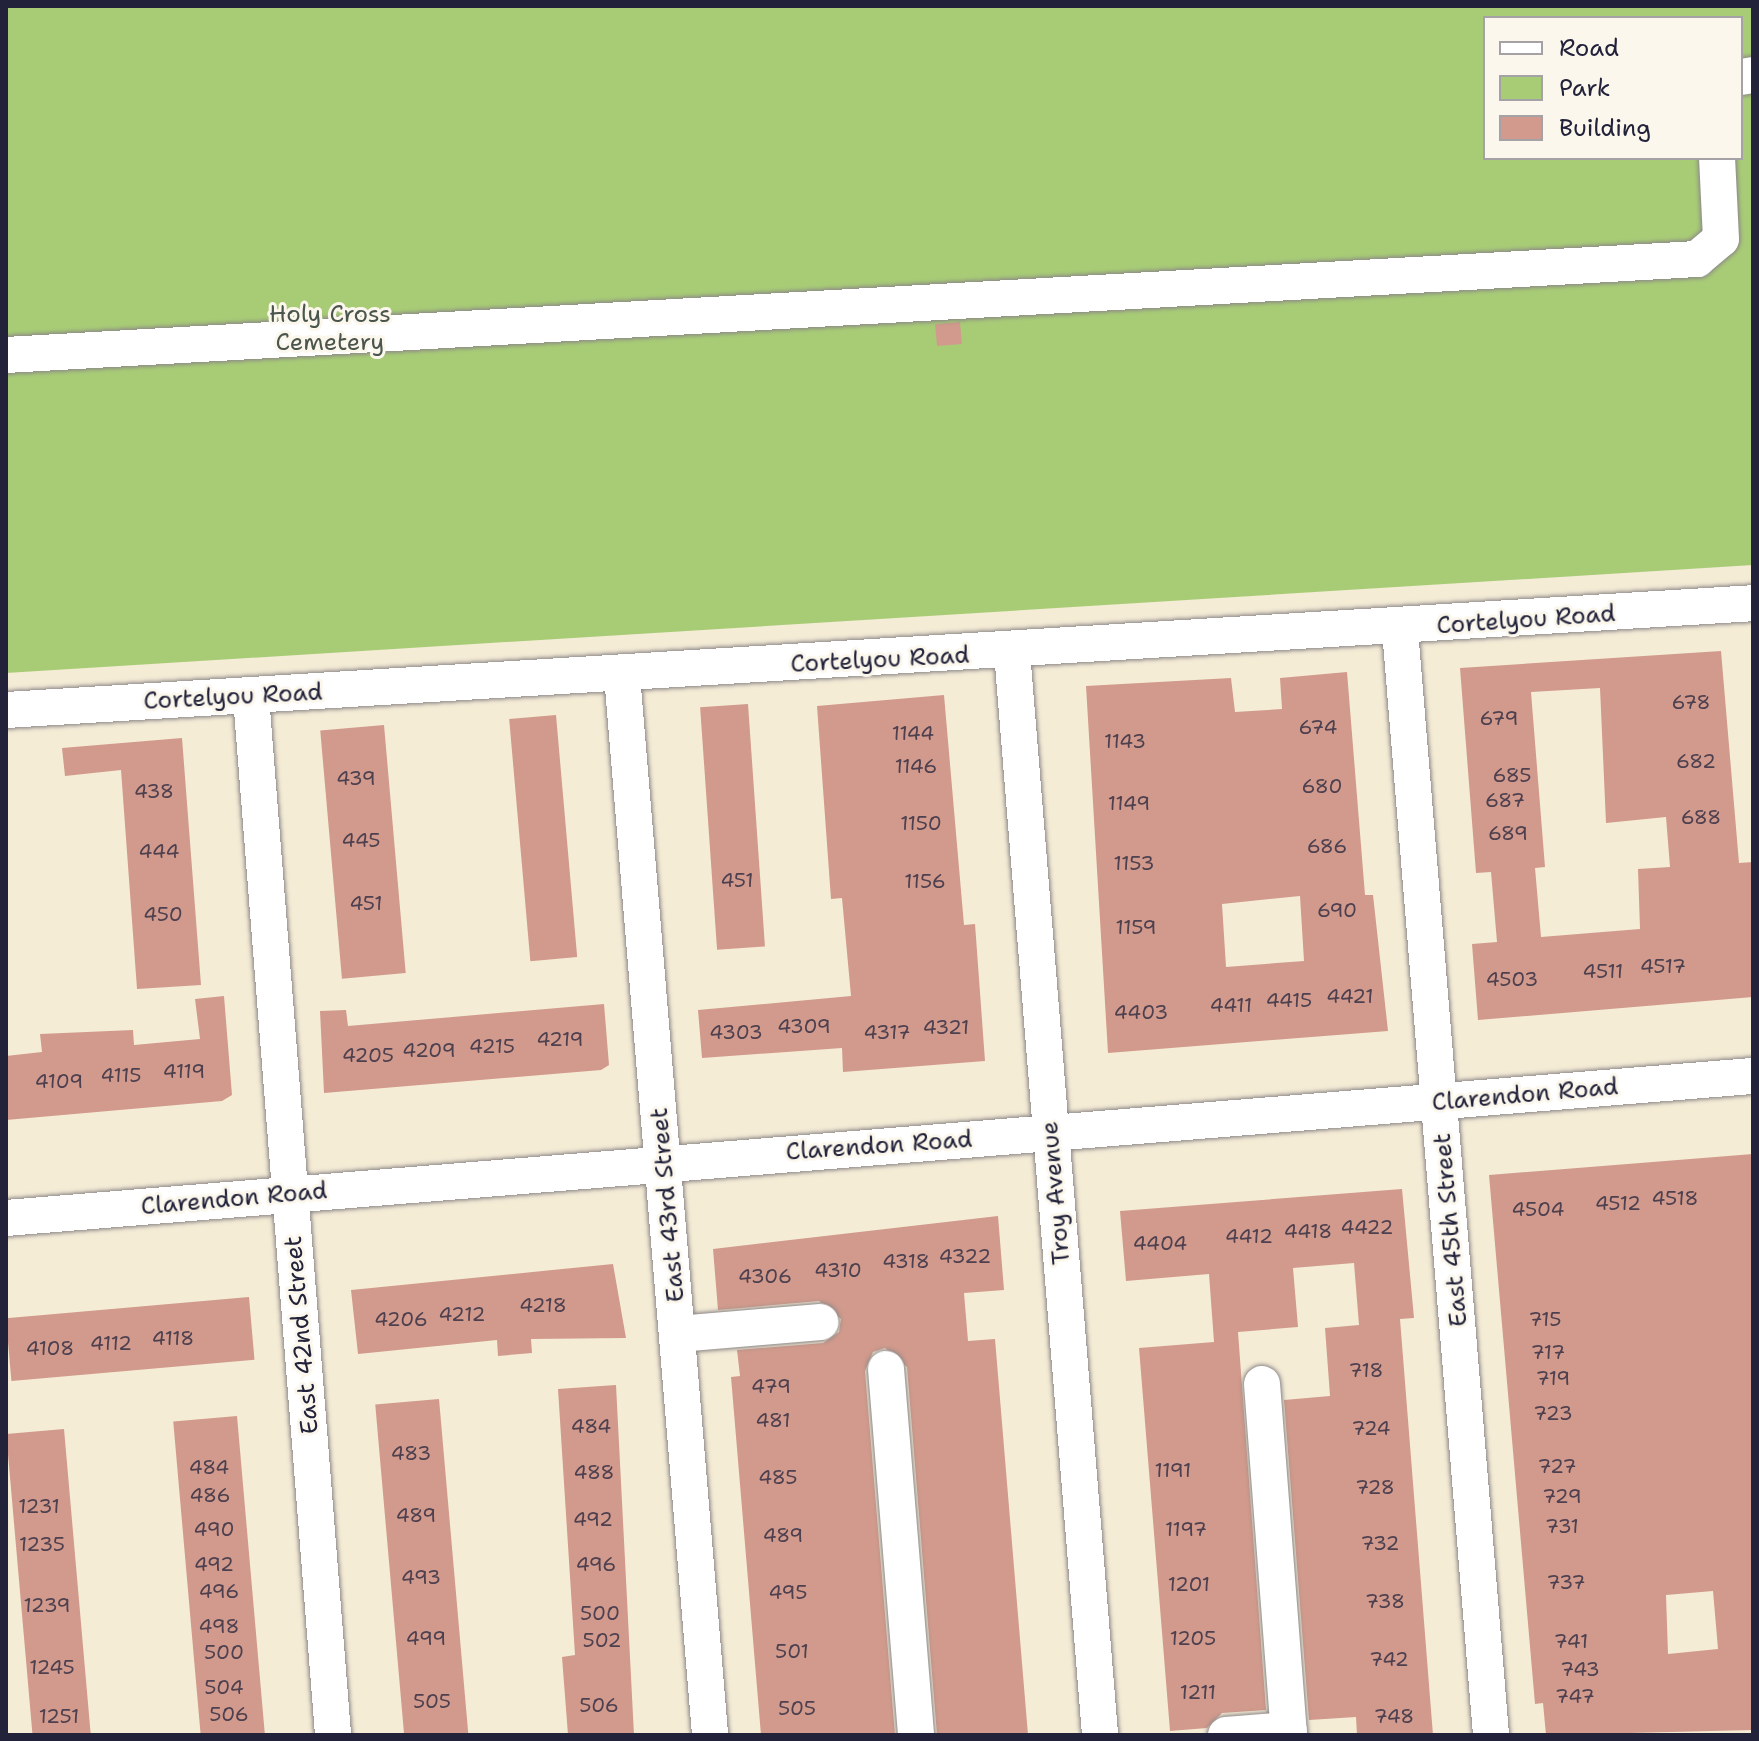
<!DOCTYPE html>
<html>
<head>
<meta charset="utf-8">
<style>
	body { margin:0 }
	#map { position:relative; width:1759px; height:1741px; overflow:hidden; background:#f5ecd6; font-family:"Shantell Sans",sans-serif }
	div>[style] { position:absolute }
	.green>* { inset:0; background:#a8cc76 }
	.building>* { inset:0; background:#d19a8c; transform-origin:0 0 }
	.roads { filter:drop-shadow(0 0 2px #8c8788) drop-shadow(0 0 2px #8c8788) }
	.minor>* { height:36px; margin:-18px; padding:0 18px; transform-origin:18px; border-radius:18px; background:#fff }
	span { translate:-50% -50%; white-space:nowrap; text-align:center; line-height:1.15; -webkit-text-stroke:6px #fbf7ec; paint-order:stroke }
	.number-label { font-size:20px; color:#4e404f }
	.number-label span { -webkit-text-stroke-width:0 }
	.park-label { font-size:24px; color:#4a554d }
	.street-label { font-size:24px; color:#22223b }
	.frame { position:absolute; inset:0; border:8px solid #22223b; pointer-events:none }
	.legend { position:absolute; left:1483px; top:16px; width:260px; height:144px; box-sizing:border-box; background:#fbf7ec; border:2px solid #a4a2a5; margin:0; padding:10px 14px; list-style:none; font-size:24px; color:#22223b }
	.legend li { display:flex; align-items:center; gap:16px; height:40px }
	.legend b { width:40px; border:2px solid #a4a2a5 }
</style>
</head>
<body>
<div id="map">
	<div class="green">
		<div style="clip-path:polygon(evenodd,6px 6px,1753px 6px,1753px 565px,6px 673px,6px 6px,1485px 18px,1741px 18px,1741px 158px,1485px 158px,1485px 18px)"></div>
	</div>
	<div class="building">
		<div style="left:960px;top:322px;width:22px;height:25px;rotate:85deg"></div>
		<div style="clip-path:polygon(evenodd,1721px 651px,1739px 863px,1753px 862px,1753px 997px,1478px 1020px,1472px 944px,1497px 942px,1491px 872px,1476px 873px,1460px 668px,1721px 651px,1600px 688px,1606px 823px,1666px 817px,1670px 867px,1638px 869px,1640px 929px,1541px 937px,1535px 868px,1545px 867px,1531px 692px,1600px 688px)"></div>
		<div style="clip-path:polygon(evenodd,1347px 672px,1365px 895px,1373px 895px,1388px 1031px,1108px 1053px,1086px 686px,1231px 678px,1235px 712px,1282px 709px,1280px 678px,1347px 672px,1300px 896px,1304px 961px,1226px 967px,1222px 904px,1300px 896px)"></div>
		<div style="clip-path:polygon(944px 695px,964px 925px,975px 924px,985px 1061px,843px 1072px,842px 1048px,702px 1058px,698px 1010px,851px 996px,842px 898px,831px 899px,817px 706px)"></div>
		<div style="left:748px;top:704px;width:243px;height:48px;rotate:86deg"></div>
		<div style="left:556px;top:715px;width:243px;height:47px;rotate:85deg"></div>
		<div style="left:384px;top:725px;width:249px;height:64px;rotate:85deg"></div>
		<div style="clip-path:polygon(182px 738px,201px 985px,137px 989px,121px 770px,65px 776px,62px 748px)"></div>
		<div style="clip-path:polygon(224px 996px,232px 1095px,222px 1101px,6px 1120px,6px 1056px,42px 1052px,40px 1034px,133px 1030px,134px 1045px,200px 1039px,195px 999px)"></div>
		<div style="clip-path:polygon(604px 1004px,609px 1065px,601px 1070px,324px 1093px,320px 1011px,346px 1010px,348px 1026px)"></div>
		<div style="clip-path:polygon(evenodd,1753px 1154px,1753px 1730px,1546px 1735px,1543px 1703px,1535px 1704px,1489px 1175px,1753px 1154px,1713px 1591px,1718px 1649px,1668px 1654px,1666px 1595px,1713px 1591px)"></div>
		<div style="clip-path:polygon(1402px 1189px,1414px 1318px,1400px 1319px,1433px 1735px,1357px 1735px,1356px 1717px,1309px 1720px,1284px 1400px,1330px 1396px,1325px 1328px,1359px 1325px,1354px 1263px,1293px 1268px,1298px 1327px,1238px 1332px,1266px 1710px,1222px 1713px,1207px 1728px,1170px 1731px,1139px 1348px,1214px 1342px,1209px 1274px,1126px 1281px,1120px 1211px)"></div>
		<div style="clip-path:polygon(998px 1216px,1004px 1290px,964px 1293px,968px 1341px,995px 1339px,1028px 1735px,937px 1735px,907px 1367px,885px 1348px,873px 1352px,865px 1371px,895px 1735px,761px 1735px,731px 1377px,740px 1376px,737px 1350px,823px 1343px,839px 1332px,841px 1319px,819px 1301px,718px 1310px,713px 1249px)"></div>
		<div style="clip-path:polygon(613px 1264px,626px 1338px,531px 1339px,532px 1353px,498px 1356px,497px 1340px,358px 1354px,351px 1290px)"></div>
		<div style="left:249px;top:1297px;width:63px;height:244px;rotate:85deg"></div>
		<div style="clip-path:polygon(616px 1385px,634px 1735px,568px 1735px,562px 1657px,575px 1655px,558px 1389px)"></div>
		<div style="left:439px;top:1399px;width:337px;height:64px;rotate:85deg"></div>
		<div style="left:237px;top:1416px;width:320px;height:64px;rotate:85deg"></div>
		<div style="left:64px;top:1429px;width:307px;height:58px;rotate:85deg"></div>
	</div>
	<div class="roads">
		<div class="minor">
			<div style="left:1741px;top:77px;width:12px;rotate:-9deg"></div>
			<div style="left:6px;top:355px;width:1694px;rotate:-3.25deg"></div>
			<div style="left:1697px;top:259px;width:31px;rotate:-40deg"></div>
			<div style="left:1721px;top:239px;width:81px;rotate:-92.8deg"></div>
			<div style="left:1400px;top:630px;width:1109px;rotate:85.29deg"></div>
			<div style="left:1012px;top:652px;width:1087px;rotate:85.35deg"></div>
			<div style="left:622px;top:675px;width:1064px;rotate:85.25deg"></div>
			<div style="left:251px;top:697px;width:1041px;rotate:85.48deg"></div>
			<div style="left:6px;top:710px;width:1750px;rotate:-3.5deg"></div>
			<div style="left:6px;top:1218px;width:1753px;rotate:-4.65deg"></div>
			<div style="left:678px;top:1334px;width:143px;rotate:-4.8deg"></div>
			<div style="left:886px;top:1369px;width:367px;rotate:85.3deg"></div>
			<div style="left:1262px;top:1384px;width:352px;rotate:85.6deg"></div>
			<div style="left:1226px;top:1735px;width:63px;rotate:-4.5deg"></div>
		</div>
	</div>
	<div class="number-label">
		<span style="left:1691px;top:702px">678</span>
		<span style="left:1499px;top:718px">679</span>
		<span style="left:1318px;top:727px">674</span>
		<span style="left:913px;top:733px">1144</span>
		<span style="left:1125px;top:741px">1143</span>
		<span style="left:1696px;top:761px">682</span>
		<span style="left:916px;top:766px">1146</span>
		<span style="left:1512px;top:775px">685</span>
		<span style="left:356px;top:778px">439</span>
		<span style="left:1322px;top:786px">680</span>
		<span style="left:154px;top:791px">438</span>
		<span style="left:1505px;top:800px">687</span>
		<span style="left:1129px;top:803px">1149</span>
		<span style="left:1701px;top:817px">688</span>
		<span style="left:921px;top:823px">1150</span>
		<span style="left:1508px;top:833px">689</span>
		<span style="left:361px;top:840px">445</span>
		<span style="left:1327px;top:846px">686</span>
		<span style="left:159px;top:851px">444</span>
		<span style="left:1134px;top:863px">1153</span>
		<span style="left:737px;top:880px">451</span>
		<span style="left:925px;top:881px">1156</span>
		<span style="left:366px;top:903px">451</span>
		<span style="left:1337px;top:910px">690</span>
		<span style="left:163px;top:914px">450</span>
		<span style="left:1136px;top:927px">1159</span>
		<span style="left:1663px;top:966px">4517</span>
		<span style="left:1603px;top:971px">4511</span>
		<span style="left:1512px;top:979px">4503</span>
		<span style="left:1350px;top:996px">4421</span>
		<span style="left:1289px;top:1000px">4415</span>
		<span style="left:1231px;top:1005px">4411</span>
		<span style="left:1141px;top:1012px">4403</span>
		<span style="left:804px;top:1026px">4309</span>
		<span style="left:946px;top:1027px">4321</span>
		<span style="left:736px;top:1032px">4303</span>
		<span style="left:887px;top:1032px">4317</span>
		<span style="left:560px;top:1039px">4219</span>
		<span style="left:492px;top:1046px">4215</span>
		<span style="left:429px;top:1050px">4209</span>
		<span style="left:368px;top:1055px">4205</span>
		<span style="left:184px;top:1071px">4119</span>
		<span style="left:121px;top:1075px">4115</span>
		<span style="left:59px;top:1081px">4109</span>
		<span style="left:1675px;top:1198px">4518</span>
		<span style="left:1618px;top:1203px">4512</span>
		<span style="left:1538px;top:1209px">4504</span>
		<span style="left:1367px;top:1227px">4422</span>
		<span style="left:1308px;top:1231px">4418</span>
		<span style="left:1249px;top:1236px">4412</span>
		<span style="left:1160px;top:1243px">4404</span>
		<span style="left:965px;top:1256px">4322</span>
		<span style="left:906px;top:1261px">4318</span>
		<span style="left:838px;top:1270px">4310</span>
		<span style="left:765px;top:1276px">4306</span>
		<span style="left:543px;top:1305px">4218</span>
		<span style="left:462px;top:1314px">4212</span>
		<span style="left:401px;top:1319px">4206</span>
		<span style="left:1545px;top:1319px">715</span>
		<span style="left:173px;top:1338px">4118</span>
		<span style="left:111px;top:1343px">4112</span>
		<span style="left:50px;top:1348px">4108</span>
		<span style="left:1548px;top:1352px">717</span>
		<span style="left:1366px;top:1370px">718</span>
		<span style="left:1553px;top:1378px">719</span>
		<span style="left:771px;top:1386px">479</span>
		<span style="left:1553px;top:1413px">723</span>
		<span style="left:773px;top:1420px">481</span>
		<span style="left:591px;top:1426px">484</span>
		<span style="left:1371px;top:1428px">724</span>
		<span style="left:411px;top:1453px">483</span>
		<span style="left:1557px;top:1466px">727</span>
		<span style="left:209px;top:1467px">484</span>
		<span style="left:1173px;top:1470px">1191</span>
		<span style="left:594px;top:1472px">488</span>
		<span style="left:778px;top:1477px">485</span>
		<span style="left:1375px;top:1487px">728</span>
		<span style="left:210px;top:1495px">486</span>
		<span style="left:1562px;top:1496px">729</span>
		<span style="left:39px;top:1506px">1231</span>
		<span style="left:416px;top:1515px">489</span>
		<span style="left:593px;top:1519px">492</span>
		<span style="left:1562px;top:1526px">731</span>
		<span style="left:214px;top:1529px">490</span>
		<span style="left:1186px;top:1529px">1197</span>
		<span style="left:783px;top:1535px">489</span>
		<span style="left:1380px;top:1543px">732</span>
		<span style="left:42px;top:1544px">1235</span>
		<span style="left:214px;top:1564px">492</span>
		<span style="left:596px;top:1564px">496</span>
		<span style="left:421px;top:1577px">493</span>
		<span style="left:1566px;top:1582px">737</span>
		<span style="left:1189px;top:1584px">1201</span>
		<span style="left:219px;top:1591px">496</span>
		<span style="left:788px;top:1592px">495</span>
		<span style="left:1385px;top:1601px">738</span>
		<span style="left:47px;top:1605px">1239</span>
		<span style="left:600px;top:1613px">500</span>
		<span style="left:219px;top:1626px">498</span>
		<span style="left:426px;top:1638px">499</span>
		<span style="left:1193px;top:1638px">1205</span>
		<span style="left:602px;top:1640px">502</span>
		<span style="left:1571px;top:1641px">741</span>
		<span style="left:792px;top:1651px">501</span>
		<span style="left:224px;top:1652px">500</span>
		<span style="left:1389px;top:1659px">742</span>
		<span style="left:52px;top:1667px">1245</span>
		<span style="left:1580px;top:1669px">743</span>
		<span style="left:224px;top:1687px">504</span>
		<span style="left:1198px;top:1692px">1211</span>
		<span style="left:1575px;top:1696px">747</span>
		<span style="left:432px;top:1701px">505</span>
		<span style="left:599px;top:1705px">506</span>
		<span style="left:797px;top:1708px">505</span>
		<span style="left:229px;top:1714px">506</span>
		<span style="left:59px;top:1716px">1251</span>
		<span style="left:1394px;top:1716px">748</span>
	</div>
	<div class="park-label">
		<span style="left:330px;top:329px">Holy Cross<br>Cemetery</span>
	</div>
	<div class="street-label">
		<span style="left:1526px;top:620px;rotate:-4deg">Cortelyou Road</span>
		<span style="left:880px;top:660px;rotate:-3deg">Cortelyou Road</span>
		<span style="left:233px;top:697px;rotate:-3deg">Cortelyou Road</span>
		<span style="left:1525px;top:1095px;rotate:-5deg">Clarendon Road</span>
		<span style="left:879px;top:1146px;rotate:-4deg">Clarendon Road</span>
		<span style="left:1056px;top:1193px;rotate:-95deg">Troy Avenue</span>
		<span style="left:234px;top:1199px;rotate:-5deg">Clarendon Road</span>
		<span style="left:668px;top:1205px;rotate:-95deg">East 43rd Street</span>
		<span style="left:1451px;top:1230px;rotate:-95deg">East 45th Street</span>
		<span style="left:302px;top:1335px;rotate:-95deg">East 42nd Street</span>
	</div>
	<div class="frame"></div>
	<ul class="legend">
	<li><b style="height:10px;background:#fff"></b>Road</li>
	<li><b style="height:22px;background:#a8cc76"></b>Park</li>
	<li><b style="height:22px;background:#d19a8c"></b>Building</li>
	</ul>
</div>
</body>
</html>
